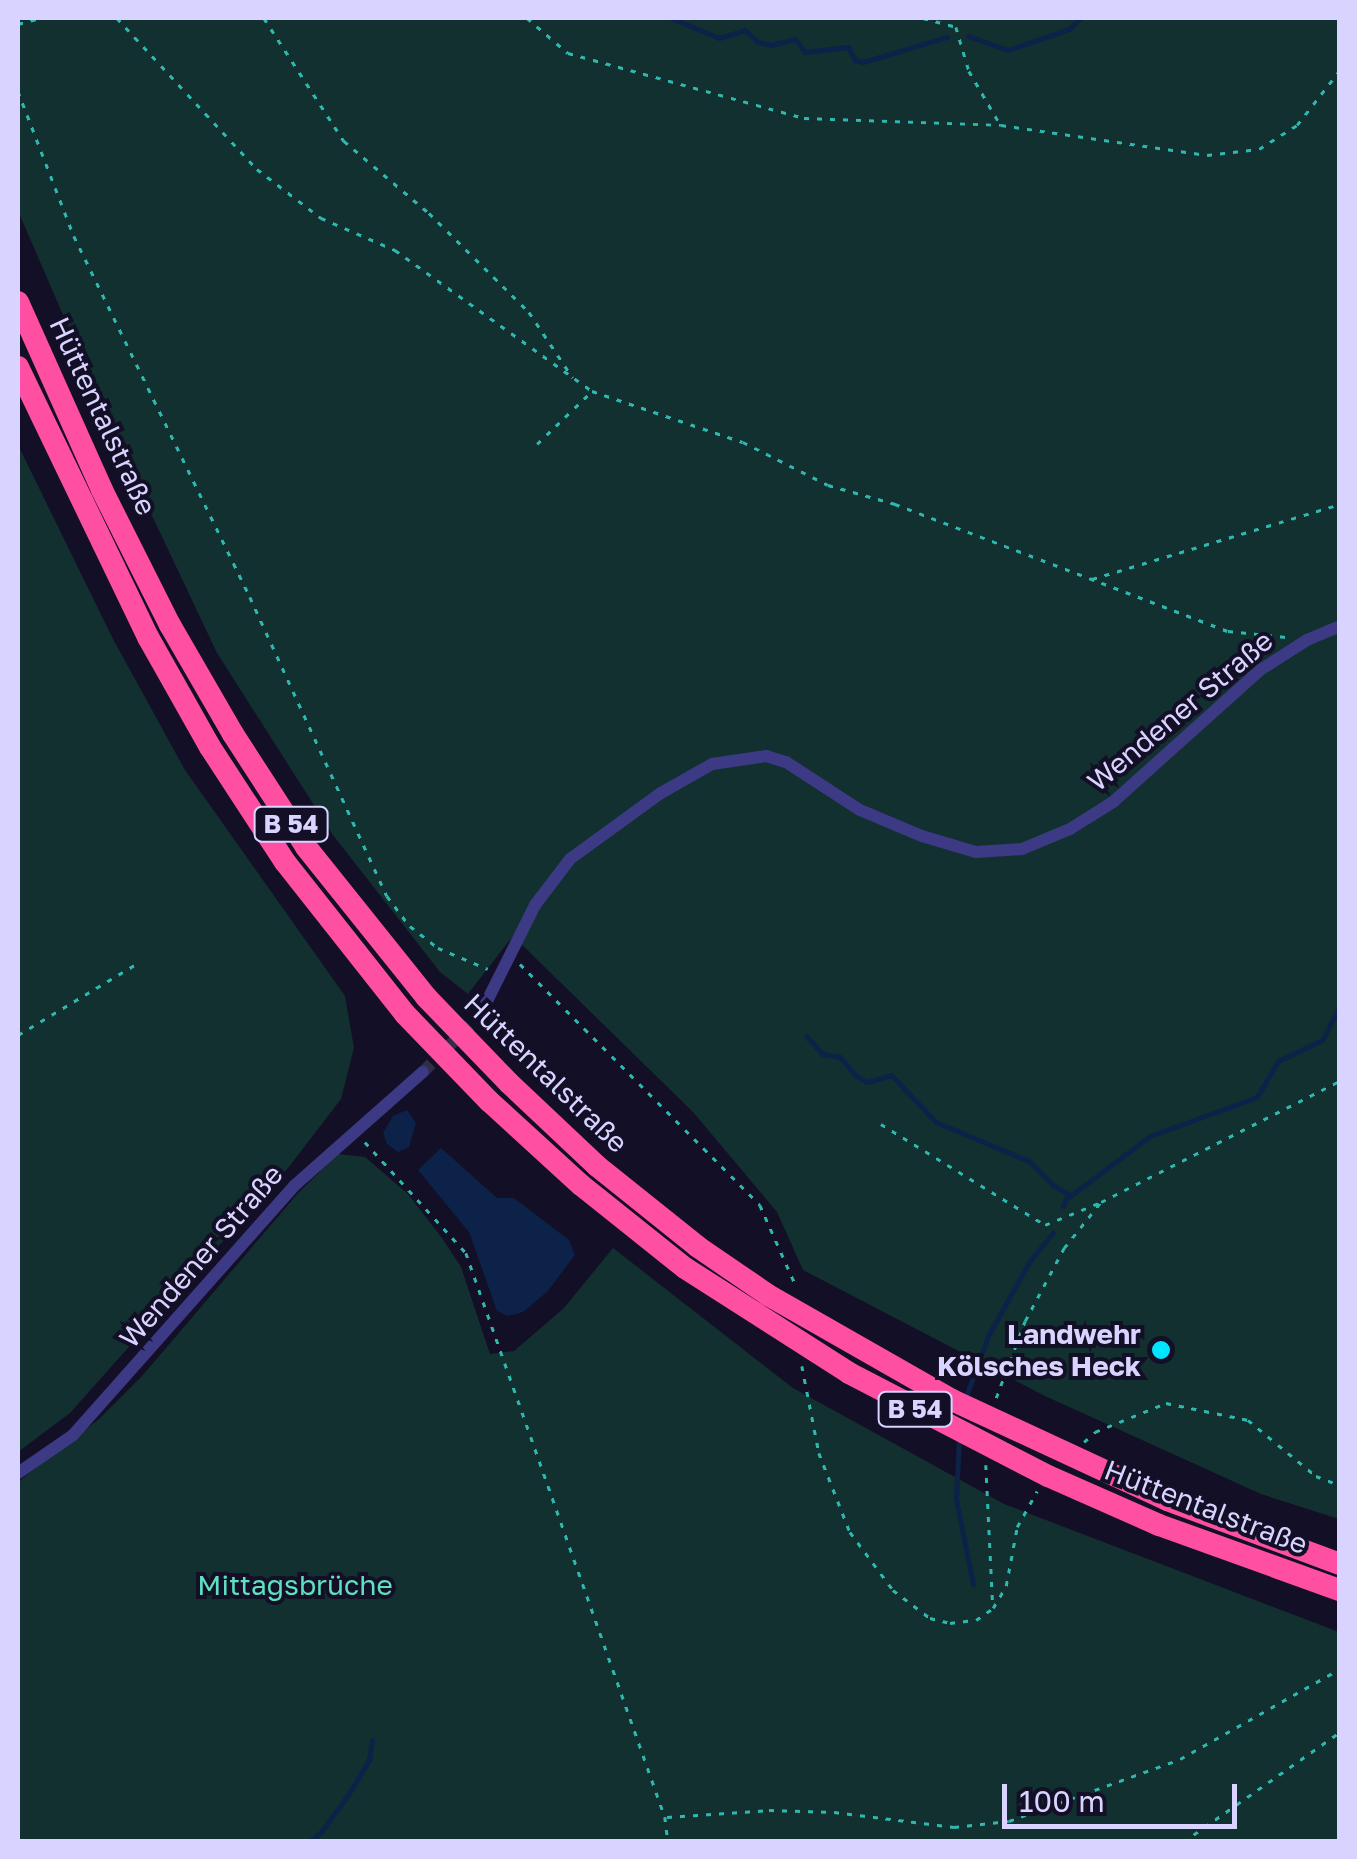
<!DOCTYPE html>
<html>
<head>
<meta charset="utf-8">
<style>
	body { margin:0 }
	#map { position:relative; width:1357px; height:1859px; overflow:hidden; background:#130f26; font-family:"Golos Text",sans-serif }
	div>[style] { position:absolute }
	.green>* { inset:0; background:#12302f }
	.water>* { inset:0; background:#0c2248 }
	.stream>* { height:5px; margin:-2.5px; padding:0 2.5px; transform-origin:2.5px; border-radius:2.5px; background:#0c2248 }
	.street-tunnel>* { height:12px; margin-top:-6px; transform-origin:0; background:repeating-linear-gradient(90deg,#312d47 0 12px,transparent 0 18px) }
	.path>* { height:2.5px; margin-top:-1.25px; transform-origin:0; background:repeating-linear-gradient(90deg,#2fb8b0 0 5px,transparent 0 13px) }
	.street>* { height:12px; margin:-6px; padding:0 6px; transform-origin:6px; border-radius:6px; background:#3d3a85 }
	.highway>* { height:22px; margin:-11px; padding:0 11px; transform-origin:11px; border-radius:11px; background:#ff4fa3 }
	.highway-bridge>* { height:22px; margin:-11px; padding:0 11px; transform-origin:11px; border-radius:11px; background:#ff4fa3 }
	.dots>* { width:28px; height:28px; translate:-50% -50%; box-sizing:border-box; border:5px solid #130f26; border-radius:50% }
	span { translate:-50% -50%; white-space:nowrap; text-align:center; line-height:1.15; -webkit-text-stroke:8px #130f26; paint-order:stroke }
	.shield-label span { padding:2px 8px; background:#130f26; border:2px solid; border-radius:8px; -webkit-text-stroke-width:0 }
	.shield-label { font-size:25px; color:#d9d4ff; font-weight:700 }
	.street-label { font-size:28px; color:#d9d4ff }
	.poi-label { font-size:28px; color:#d9d4ff; font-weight:700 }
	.right { translate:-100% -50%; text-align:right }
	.park-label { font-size:28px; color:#5fe0c0 }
	.frame { position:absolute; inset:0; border:20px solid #d9d4ff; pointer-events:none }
	.scale { position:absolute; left:1002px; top:1784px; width:235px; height:45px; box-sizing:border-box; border:5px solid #d9d4ff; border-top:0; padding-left:12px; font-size:30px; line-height:35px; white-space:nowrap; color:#d9d4ff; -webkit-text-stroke:8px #130f26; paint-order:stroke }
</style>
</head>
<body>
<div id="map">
	<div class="green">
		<div style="clip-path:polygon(18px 18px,1339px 18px,1339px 1519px,1261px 1494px,1045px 1396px,803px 1270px,777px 1212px,693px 1112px,513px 936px,468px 994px,440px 972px,333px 835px,217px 653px,129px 467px,18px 211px)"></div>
		<div style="clip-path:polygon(18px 445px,113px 639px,185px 770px,345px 996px,354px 1048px,341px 1099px,288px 1168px,70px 1413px,18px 1452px)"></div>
		<div style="clip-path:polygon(338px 1154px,365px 1157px,408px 1194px,442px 1238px,461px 1267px,490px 1354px,514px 1351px,564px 1308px,613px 1248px,793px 1388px,1004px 1504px,1339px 1632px,1339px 1841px,18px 1842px,18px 1482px,99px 1419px,143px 1375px,299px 1192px)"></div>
	</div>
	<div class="water">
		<div style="clip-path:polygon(407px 1110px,416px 1123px,409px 1147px,398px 1152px,387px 1144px,383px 1133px,393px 1116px)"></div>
		<div style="clip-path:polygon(441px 1148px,497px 1198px,514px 1198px,569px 1240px,575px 1255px,547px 1292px,523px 1312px,508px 1316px,497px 1311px,469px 1232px,418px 1170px)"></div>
	</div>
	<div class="stream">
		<div style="left:671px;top:18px;width:52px;rotate:22.6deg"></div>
		<div style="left:719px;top:38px;width:27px;rotate:-17deg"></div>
		<div style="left:745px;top:30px;width:18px;rotate:43deg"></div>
		<div style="left:758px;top:42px;width:13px;rotate:13deg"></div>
		<div style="left:771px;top:45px;width:25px;rotate:-14deg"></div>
		<div style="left:795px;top:39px;width:16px;rotate:52deg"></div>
		<div style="left:805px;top:52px;width:43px;rotate:-6.6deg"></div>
		<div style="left:848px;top:47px;width:15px;rotate:62deg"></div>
		<div style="left:855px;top:60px;width:8px;rotate:14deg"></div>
		<div style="left:863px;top:62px;width:88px;rotate:-16.6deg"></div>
		<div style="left:968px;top:36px;width:42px;rotate:19.3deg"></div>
		<div style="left:1008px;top:50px;width:65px;rotate:-19deg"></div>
		<div style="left:1069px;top:29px;width:16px;rotate:-45deg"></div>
		<div style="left:806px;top:1036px;width:25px;rotate:47deg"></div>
		<div style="left:823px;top:1054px;width:17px;rotate:10deg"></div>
		<div style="left:840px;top:1057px;width:23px;rotate:50deg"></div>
		<div style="left:855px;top:1075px;width:14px;rotate:30deg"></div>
		<div style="left:867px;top:1082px;width:25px;rotate:-16deg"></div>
		<div style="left:891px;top:1075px;width:65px;rotate:46.2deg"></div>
		<div style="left:936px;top:1122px;width:101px;rotate:22.8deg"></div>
		<div style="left:1029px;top:1161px;width:35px;rotate:45deg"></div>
		<div style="left:1054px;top:1186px;width:19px;rotate:28deg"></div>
		<div style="left:1063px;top:1206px;width:8px;rotate:-67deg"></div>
		<div style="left:1066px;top:1199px;width:105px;rotate:-36.9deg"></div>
		<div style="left:1150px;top:1136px;width:114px;rotate:-20deg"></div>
		<div style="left:1257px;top:1097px;width:42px;rotate:-59.7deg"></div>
		<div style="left:1278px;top:1061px;width:49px;rotate:-25.5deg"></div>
		<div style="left:1322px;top:1040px;width:38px;rotate:-62deg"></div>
		<div style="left:965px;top:1399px;width:67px;rotate:-69.9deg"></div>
		<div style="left:988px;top:1336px;width:85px;rotate:-61deg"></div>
		<div style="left:1029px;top:1262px;width:38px;rotate:-51deg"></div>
		<div style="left:959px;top:1439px;width:60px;rotate:92.9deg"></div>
		<div style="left:956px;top:1499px;width:87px;rotate:78.7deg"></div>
		<div style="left:309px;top:1842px;width:16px;rotate:-40deg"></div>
		<div style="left:321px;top:1832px;width:46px;rotate:-53.9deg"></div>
		<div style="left:348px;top:1795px;width:41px;rotate:-59deg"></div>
		<div style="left:369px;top:1760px;width:20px;rotate:-81deg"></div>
	</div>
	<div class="street-tunnel">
		<div style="left:423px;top:1072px;width:81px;rotate:-45deg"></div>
	</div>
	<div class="path">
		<div style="left:117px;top:18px;width:206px;rotate:47.2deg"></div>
		<div style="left:257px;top:169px;width:81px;rotate:37.4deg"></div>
		<div style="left:321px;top:218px;width:81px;rotate:23.4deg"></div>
		<div style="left:395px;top:250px;width:242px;rotate:35.6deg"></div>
		<div style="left:592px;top:391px;width:159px;rotate:18.7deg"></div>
		<div style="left:743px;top:442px;width:95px;rotate:26.8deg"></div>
		<div style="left:828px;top:485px;width:70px;rotate:15.8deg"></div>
		<div style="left:895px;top:504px;width:356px;rotate:20.9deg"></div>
		<div style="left:1228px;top:631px;width:58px;rotate:5.9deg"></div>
		<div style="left:264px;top:18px;width:147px;rotate:57deg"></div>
		<div style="left:344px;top:141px;width:111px;rotate:40.3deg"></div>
		<div style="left:429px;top:213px;width:141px;rotate:44.7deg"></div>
		<div style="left:529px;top:312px;width:79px;rotate:56.3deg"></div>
		<div style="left:527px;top:18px;width:54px;rotate:40.5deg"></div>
		<div style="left:568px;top:53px;width:245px;rotate:15.4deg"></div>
		<div style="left:804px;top:118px;width:197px;rotate:2deg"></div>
		<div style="left:1001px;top:125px;width:208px;rotate:8.3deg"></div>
		<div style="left:1207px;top:155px;width:52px;rotate:-6.6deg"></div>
		<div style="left:1259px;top:149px;width:45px;rotate:-32.3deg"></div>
		<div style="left:1297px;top:125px;width:70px;rotate:-52deg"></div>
		<div style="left:923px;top:18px;width:34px;rotate:15deg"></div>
		<div style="left:956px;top:27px;width:46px;rotate:73.5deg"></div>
		<div style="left:969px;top:71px;width:61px;rotate:59.7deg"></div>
		<div style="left:18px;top:24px;width:23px;rotate:-15deg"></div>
		<div style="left:18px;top:91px;width:155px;rotate:68.9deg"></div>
		<div style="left:74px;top:236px;width:402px;rotate:64deg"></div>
		<div style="left:250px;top:597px;width:329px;rotate:65.4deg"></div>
		<div style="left:387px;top:896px;width:38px;rotate:53deg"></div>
		<div style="left:410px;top:926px;width:36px;rotate:38deg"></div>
		<div style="left:438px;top:948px;width:54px;rotate:22.8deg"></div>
		<div style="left:537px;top:444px;width:75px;rotate:-43.9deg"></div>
		<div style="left:1092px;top:579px;width:259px;rotate:-16.8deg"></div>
		<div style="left:520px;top:964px;width:340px;rotate:45.1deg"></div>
		<div style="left:760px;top:1205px;width:91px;rotate:66deg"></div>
		<div style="left:18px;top:1035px;width:138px;rotate:-31deg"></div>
		<div style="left:881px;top:1124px;width:193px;rotate:31.6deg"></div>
		<div style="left:1045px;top:1225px;width:61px;rotate:-22.3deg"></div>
		<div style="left:1101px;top:1202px;width:268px;rotate:-26.9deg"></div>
		<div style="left:365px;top:1142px;width:150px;rotate:47.7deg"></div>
		<div style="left:466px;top:1253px;width:598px;rotate:70.57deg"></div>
		<div style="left:665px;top:1817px;width:25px;rotate:83deg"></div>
		<div style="left:802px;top:1366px;width:89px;rotate:78.9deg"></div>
		<div style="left:819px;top:1453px;width:85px;rotate:68.6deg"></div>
		<div style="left:850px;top:1532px;width:72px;rotate:53.4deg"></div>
		<div style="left:893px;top:1590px;width:46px;rotate:37.1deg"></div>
		<div style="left:930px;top:1618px;width:21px;rotate:14deg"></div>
		<div style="left:950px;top:1623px;width:26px;rotate:-7deg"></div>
		<div style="left:976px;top:1620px;width:21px;rotate:-35deg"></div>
		<div style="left:993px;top:1608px;width:26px;rotate:-59deg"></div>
		<div style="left:1006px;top:1586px;width:60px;rotate:-79.4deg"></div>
		<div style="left:1017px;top:1527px;width:41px;rotate:-60.9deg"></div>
		<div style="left:996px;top:1398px;width:82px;rotate:-69.4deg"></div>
		<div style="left:1025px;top:1321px;width:83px;rotate:-61.9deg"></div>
		<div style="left:1064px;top:1248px;width:58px;rotate:-51.3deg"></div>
		<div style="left:1084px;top:1442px;width:15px;rotate:-42deg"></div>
		<div style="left:1095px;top:1432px;width:77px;rotate:-22.2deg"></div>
		<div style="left:1166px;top:1403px;width:84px;rotate:11.7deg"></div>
		<div style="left:1248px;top:1420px;width:88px;rotate:39.5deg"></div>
		<div style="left:1316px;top:1476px;width:26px;rotate:21deg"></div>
		<div style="left:986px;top:1465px;width:142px;rotate:87.2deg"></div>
		<div style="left:667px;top:1817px;width:102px;rotate:-3.9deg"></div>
		<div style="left:769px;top:1810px;width:65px;rotate:1.8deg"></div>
		<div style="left:834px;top:1812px;width:121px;rotate:7.1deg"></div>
		<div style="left:954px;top:1827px;width:55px;rotate:-6.2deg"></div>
		<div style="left:1009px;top:1821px;width:182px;rotate:-19.9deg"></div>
		<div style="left:1180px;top:1759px;width:184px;rotate:-29.4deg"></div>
		<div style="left:1183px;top:1842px;width:192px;rotate:-35deg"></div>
	</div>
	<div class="street">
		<div style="left:480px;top:1015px;width:123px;rotate:-63.4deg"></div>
		<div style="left:535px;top:905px;width:58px;rotate:-52.7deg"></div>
		<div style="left:570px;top:859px;width:112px;rotate:-36deg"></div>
		<div style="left:661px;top:793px;width:59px;rotate:-29.6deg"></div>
		<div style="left:712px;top:764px;width:55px;rotate:-8.4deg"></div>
		<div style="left:766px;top:756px;width:21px;rotate:17deg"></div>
		<div style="left:786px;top:762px;width:88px;rotate:33deg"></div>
		<div style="left:860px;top:810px;width:67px;rotate:22.8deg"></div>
		<div style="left:922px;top:836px;width:56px;rotate:16.5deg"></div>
		<div style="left:976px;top:852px;width:46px;rotate:-3.7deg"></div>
		<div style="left:1022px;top:849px;width:52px;rotate:-22.6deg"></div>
		<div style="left:1070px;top:829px;width:51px;rotate:-32.1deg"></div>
		<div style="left:1113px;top:802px;width:198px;rotate:-41.9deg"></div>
		<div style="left:1260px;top:670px;width:56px;rotate:-32.6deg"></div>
		<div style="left:1307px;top:640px;width:36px;rotate:-23deg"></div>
		<div style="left:18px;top:1473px;width:67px;rotate:-34.6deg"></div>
		<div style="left:73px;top:1435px;width:333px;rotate:-48.4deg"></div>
		<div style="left:294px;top:1186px;width:172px;rotate:-41.5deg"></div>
	</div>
	<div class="highway">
		<div style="left:18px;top:302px;width:206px;rotate:65.9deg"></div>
		<div style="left:102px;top:490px;width:151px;rotate:63.3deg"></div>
		<div style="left:170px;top:625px;width:126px;rotate:60deg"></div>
		<div style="left:233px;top:734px;width:135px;rotate:57.1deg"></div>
		<div style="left:306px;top:847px;width:192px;rotate:51.3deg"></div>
		<div style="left:426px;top:997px;width:120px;rotate:46deg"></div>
		<div style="left:509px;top:1083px;width:121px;rotate:43.3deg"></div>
		<div style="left:597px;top:1166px;width:129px;rotate:38.7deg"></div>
		<div style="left:18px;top:367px;width:300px;rotate:64.3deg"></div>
		<div style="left:148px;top:637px;width:126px;rotate:60.6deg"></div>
		<div style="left:210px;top:747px;width:137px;rotate:56.9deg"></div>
		<div style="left:285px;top:862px;width:194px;rotate:51.7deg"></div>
		<div style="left:405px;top:1014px;width:121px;rotate:46deg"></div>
		<div style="left:489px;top:1101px;width:125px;rotate:42.4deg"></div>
		<div style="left:581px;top:1185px;width:133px;rotate:38.6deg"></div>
		<div style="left:1167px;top:1500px;width:184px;rotate:20.3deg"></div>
		<div style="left:1159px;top:1525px;width:192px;rotate:19.8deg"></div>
	</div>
	<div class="highway-bridge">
		<div style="left:698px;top:1247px;width:85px;rotate:34.4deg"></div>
		<div style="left:768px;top:1295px;width:212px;rotate:29.7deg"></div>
		<div style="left:952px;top:1400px;width:237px;rotate:24.9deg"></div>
		<div style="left:685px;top:1268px;width:195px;rotate:32.6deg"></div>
		<div style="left:849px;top:1373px;width:224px;rotate:27.4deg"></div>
		<div style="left:1048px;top:1476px;width:121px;rotate:23.8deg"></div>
	</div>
	<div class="dots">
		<div style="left:1161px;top:1350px;background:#00e5ff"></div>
	</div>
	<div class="shield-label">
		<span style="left:291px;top:824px">B 54</span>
		<span style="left:915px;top:1409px">B 54</span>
	</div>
	<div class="street-label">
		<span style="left:103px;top:416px;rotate:65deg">Hüttentalstraße</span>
		<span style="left:1180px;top:711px;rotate:-40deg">Wendener Straße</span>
		<span style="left:546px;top:1073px;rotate:44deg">Hüttentalstraße</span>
		<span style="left:201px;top:1256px;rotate:-49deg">Wendener Straße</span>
		<span style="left:1206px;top:1507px;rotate:21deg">Hüttentalstraße</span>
	</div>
	<div class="poi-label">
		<span class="right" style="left:1141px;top:1350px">Landwehr<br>Kölsches Heck</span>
	</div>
	<div class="park-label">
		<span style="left:295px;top:1585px">Mittagsbrüche</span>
	</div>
	<div class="frame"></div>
	<div class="scale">100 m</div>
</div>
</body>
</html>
